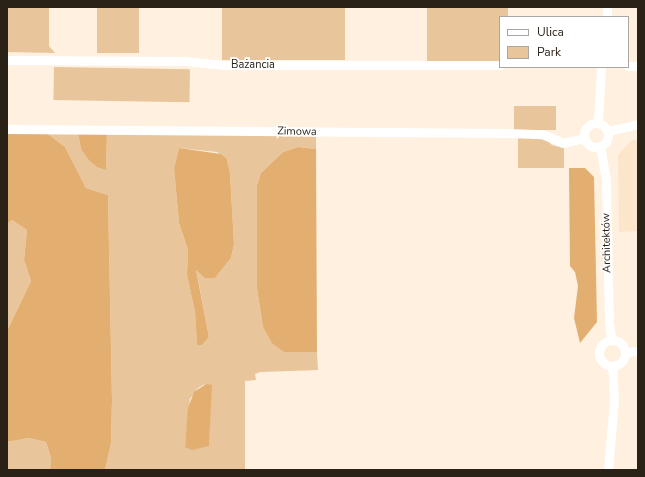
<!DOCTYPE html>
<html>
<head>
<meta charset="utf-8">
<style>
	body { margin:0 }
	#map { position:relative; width:645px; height:477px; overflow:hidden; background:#fff0e0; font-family:"Nunito Sans",sans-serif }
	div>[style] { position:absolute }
	.built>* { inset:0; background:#fce5ca }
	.green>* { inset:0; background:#e9c59b; transform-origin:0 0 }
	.forest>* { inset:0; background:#e3af70 }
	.street>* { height:9px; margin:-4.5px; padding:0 4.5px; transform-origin:4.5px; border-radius:4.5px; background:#fff }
	.street>.ring { margin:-4.5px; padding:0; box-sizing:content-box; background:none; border:9px solid #fff; border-radius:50% }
	span { translate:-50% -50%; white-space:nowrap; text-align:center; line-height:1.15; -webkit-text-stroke:3.5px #fff; paint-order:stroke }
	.street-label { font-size:11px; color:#2a2117 }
	.frame { position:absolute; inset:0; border:8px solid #2a2117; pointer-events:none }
	.legend { position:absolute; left:499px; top:16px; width:130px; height:52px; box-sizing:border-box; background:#fff; border:1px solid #aaa6a2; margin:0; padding:5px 7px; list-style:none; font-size:12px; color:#2a2117 }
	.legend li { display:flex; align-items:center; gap:8px; height:20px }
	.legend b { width:20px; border:1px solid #aaa6a2 }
</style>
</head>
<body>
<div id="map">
	<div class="built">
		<div style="clip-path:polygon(632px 140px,638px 141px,638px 231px,619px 232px,618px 155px)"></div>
	</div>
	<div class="green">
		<div style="clip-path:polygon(7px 7px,49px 7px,49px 46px,55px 53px,7px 52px)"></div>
		<div style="left:97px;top:7px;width:42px;height:46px"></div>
		<div style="left:222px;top:7px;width:123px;height:53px"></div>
		<div style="clip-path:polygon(427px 7px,508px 7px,508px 17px,500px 17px,500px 61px,427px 61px)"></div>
		<div style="left:54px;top:67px;width:136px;height:33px;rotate:1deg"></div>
		<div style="left:514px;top:106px;width:42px;height:24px"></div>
		<div style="clip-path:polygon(evenodd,107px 133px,316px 136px,316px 149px,298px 147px,283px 152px,261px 173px,257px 185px,257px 289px,263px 327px,284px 352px,317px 352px,318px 370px,260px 372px,255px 374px,256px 380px,245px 381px,245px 470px,105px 470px,111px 443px,112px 400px,108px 195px,86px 188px,65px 147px,48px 134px,78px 134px,81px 149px,106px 169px,107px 133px,179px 148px,217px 152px,227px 159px,230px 173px,234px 244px,231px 258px,215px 278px,202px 275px,196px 269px,209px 337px,202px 345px,197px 344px,195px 312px,187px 275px,188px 250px,179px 223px,174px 168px,179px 148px,107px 133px,205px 384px,210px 407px,209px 446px,185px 446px,190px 399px,198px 388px,205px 384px)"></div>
		<div style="clip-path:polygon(518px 137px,545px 138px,552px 145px,564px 148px,564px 168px,518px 168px)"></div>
		<div style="clip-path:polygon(12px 220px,27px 230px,24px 260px,31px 281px,7px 331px,7px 224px)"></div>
		<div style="clip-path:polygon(29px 438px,46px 442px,51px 458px,50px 470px,7px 470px,7px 442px)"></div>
	</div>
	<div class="forest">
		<div style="clip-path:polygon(7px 133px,48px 134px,65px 147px,86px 188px,108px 195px,112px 400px,111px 443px,105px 470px,50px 470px,51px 458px,46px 442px,29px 438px,7px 442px,7px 331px,31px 281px,24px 260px,27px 230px,12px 220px,7px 224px)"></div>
		<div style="clip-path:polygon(107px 133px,106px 170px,97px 167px,89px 160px,81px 149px,78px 134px)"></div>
		<div style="clip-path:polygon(298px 147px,316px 149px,317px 352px,284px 352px,272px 343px,263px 327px,257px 289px,257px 185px,261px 173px,283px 152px)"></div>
		<div style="clip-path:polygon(179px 148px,221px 154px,227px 159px,230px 173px,234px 244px,231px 258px,215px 278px,205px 278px,196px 270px,209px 337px,202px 345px,197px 345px,195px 312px,187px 275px,188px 250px,179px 223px,174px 168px)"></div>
		<div style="clip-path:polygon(569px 168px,585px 168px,594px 177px,597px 322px,580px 343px,574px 318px,578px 286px,575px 272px,570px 266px)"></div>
		<div style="clip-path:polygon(206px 384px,212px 385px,209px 446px,192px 450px,185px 447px,188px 408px,194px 392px)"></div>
	</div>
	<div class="street">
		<div style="left:607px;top:7px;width:10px;rotate:90deg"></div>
		<div style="left:7px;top:60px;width:178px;rotate:0.3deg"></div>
		<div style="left:185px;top:61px;width:39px;rotate:6deg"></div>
		<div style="left:224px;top:65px;width:276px"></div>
		<div style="left:628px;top:66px;width:10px"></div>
		<div class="ring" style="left:584px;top:123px;width:15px;height:15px"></div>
		<div style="left:598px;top:123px;width:56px;rotate:-86.9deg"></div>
		<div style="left:7px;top:129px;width:501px;rotate:0.46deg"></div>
		<div style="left:508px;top:133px;width:34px;rotate:2deg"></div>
		<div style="left:542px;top:134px;width:23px;rotate:23deg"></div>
		<div style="left:563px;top:143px;width:22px;rotate:-13deg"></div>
		<div style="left:608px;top:131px;width:31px;rotate:-13deg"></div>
		<div style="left:600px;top:146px;width:36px;rotate:80deg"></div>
		<div style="left:606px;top:181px;width:141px;rotate:88.8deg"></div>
		<div style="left:609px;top:322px;width:17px;rotate:83deg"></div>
		<div class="ring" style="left:599px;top:340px;width:17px;height:17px"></div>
		<div style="left:626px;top:352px;width:12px;rotate:-5deg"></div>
		<div style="left:608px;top:470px;width:70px;rotate:-85.1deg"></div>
		<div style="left:614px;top:400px;width:34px;rotate:-93deg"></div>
	</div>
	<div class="street-label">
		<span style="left:253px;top:65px">Bażancia</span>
		<span style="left:297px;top:132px;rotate:1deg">Zimowa</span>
		<span style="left:607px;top:243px;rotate:-91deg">Architektów</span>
	</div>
	<div class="frame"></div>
	<ul class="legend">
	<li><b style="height:5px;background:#fff"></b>Ulica</li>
	<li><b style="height:11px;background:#e9c59b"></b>Park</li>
	</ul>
</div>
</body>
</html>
